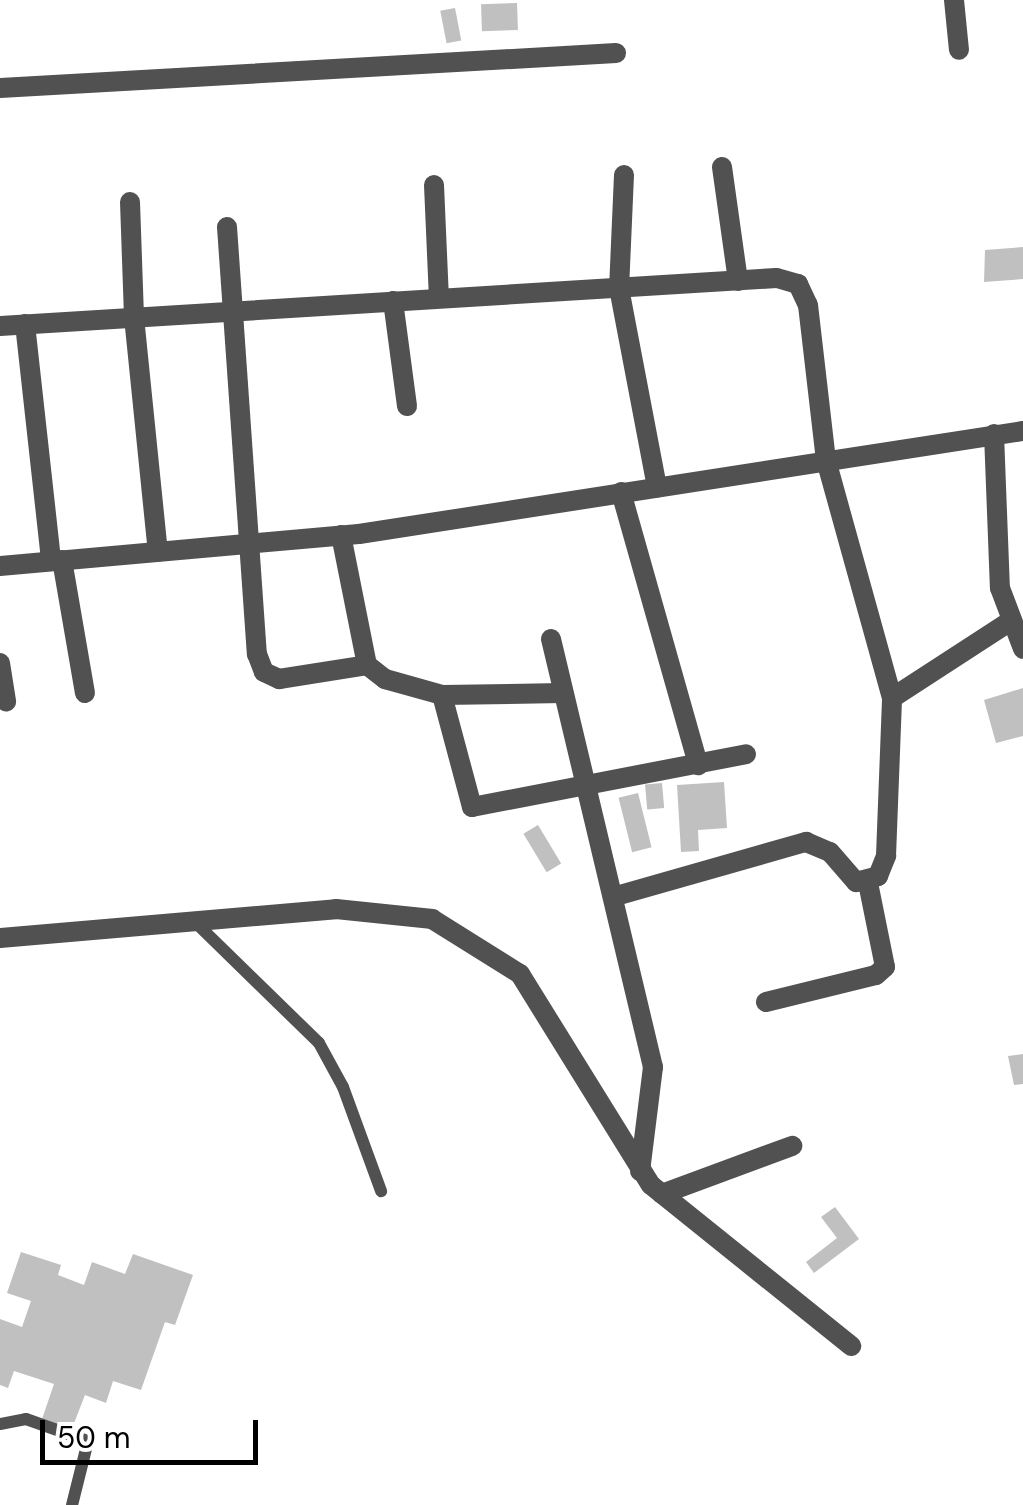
<!DOCTYPE html>
<html>
<head>
<meta charset="utf-8">
<style>
	body { margin:0 }
	#map { position:relative; width:1023px; height:1505px; overflow:hidden; background:#fff; font-family:"DM Sans",sans-serif }
	div>[style] { position:absolute }
	.building>* { inset:0; background:#c0c0c0; transform-origin:0 0 }
	.lane>* { height:12px; margin:-6px; padding:0 6px; transform-origin:6px; border-radius:6px; background:#515151 }
	.street>* { height:20px; margin:-10px; padding:0 10px; transform-origin:10px; border-radius:10px; background:#515151 }
	span { translate:-50% -50%; white-space:nowrap; text-align:center; line-height:1.15; -webkit-text-stroke:8px #fff; paint-order:stroke }
	.scale { position:absolute; left:40px; top:1420px; width:218px; height:45px; box-sizing:border-box; border:5px solid #000; border-top:0; padding-left:12px; font-size:30px; line-height:35px; white-space:nowrap; color:#000; -webkit-text-stroke:8px #fff; paint-order:stroke }
</style>
</head>
<body>
<div id="map">
	<div class="building">
		<div style="left:517px;top:3px;width:27px;height:36px;rotate:88deg"></div>
		<div style="left:455px;top:8px;width:33px;height:15px;rotate:79deg"></div>
		<div style="clip-path:polygon(1023px 247px,1023px 279px,984px 282px,985px 250px)"></div>
		<div style="clip-path:polygon(1023px 688px,1023px 736px,996px 743px,984px 700px)"></div>
		<div style="clip-path:polygon(724px 782px,727px 828px,698px 830px,699px 851px,681px 852px,677px 785px)"></div>
		<div style="left:662px;top:783px;width:25px;height:17px;rotate:85deg"></div>
		<div style="left:638px;top:793px;width:56px;height:20px;rotate:76deg"></div>
		<div style="left:538px;top:825px;width:45px;height:17px;rotate:59deg"></div>
		<div style="clip-path:polygon(1023px 1054px,1023px 1084px,1014px 1085px,1008px 1056px)"></div>
		<div style="clip-path:polygon(835px 1207px,859px 1239px,814px 1273px,806px 1262px,837px 1238px,821px 1217px)"></div>
		<div style="clip-path:polygon(21px 1252px,61px 1265px,58px 1275px,84px 1285px,92px 1262px,125px 1274px,133px 1254px,193px 1275px,175px 1325px,165px 1322px,141px 1390px,113px 1381px,106px 1403px,85px 1395px,71px 1431px,41px 1422px,54px 1384px,14px 1371px,8px 1388px,0 1385px,0 1319px,22px 1327px,31px 1301px,7px 1293px)"></div>
	</div>
	<div class="lane">
		<div style="left:195px;top:922px;width:173px;rotate:44.3deg"></div>
		<div style="left:319px;top:1043px;width:50px;rotate:61.4deg"></div>
		<div style="left:343px;top:1087px;width:111px;rotate:69.9deg"></div>
		<div style="left:0;top:1424px;width:26px;rotate:-11deg"></div>
		<div style="left:26px;top:1419px;width:66px;rotate:19.5deg"></div>
		<div style="left:88px;top:1441px;width:66px;rotate:104deg"></div>
	</div>
	<div class="street">
		<div style="left:954px;top:0;width:50px;rotate:84.3deg"></div>
		<div style="left:0;top:88px;width:617px;rotate:-3.25deg"></div>
		<div style="left:722px;top:167px;width:115px;rotate:82deg"></div>
		<div style="left:624px;top:175px;width:113px;rotate:92.5deg"></div>
		<div style="left:619px;top:288px;width:203px;rotate:79.2deg"></div>
		<div style="left:434px;top:185px;width:113px;rotate:87.5deg"></div>
		<div style="left:130px;top:202px;width:115px;rotate:88deg"></div>
		<div style="left:134px;top:317px;width:236px;rotate:84.2deg"></div>
		<div style="left:227px;top:227px;width:428px;rotate:86deg"></div>
		<div style="left:257px;top:654px;width:19px;rotate:69deg"></div>
		<div style="left:264px;top:672px;width:17px;rotate:25deg"></div>
		<div style="left:279px;top:679px;width:89px;rotate:-9deg"></div>
		<div style="left:393px;top:301px;width:106px;rotate:82.4deg"></div>
		<div style="left:25px;top:324px;width:238px;rotate:83.7deg"></div>
		<div style="left:0;top:326px;width:778px;rotate:-3.54deg"></div>
		<div style="left:777px;top:278px;width:22px;rotate:16deg"></div>
		<div style="left:798px;top:284px;width:23px;rotate:65deg"></div>
		<div style="left:808px;top:305px;width:156px;rotate:83.4deg"></div>
		<div style="left:826px;top:460px;width:247px;rotate:74.5deg"></div>
		<div style="left:994px;top:434px;width:154px;rotate:87.8deg"></div>
		<div style="left:1000px;top:588px;width:65px;rotate:69.3deg"></div>
		<div style="left:621px;top:492px;width:284px;rotate:74.2deg"></div>
		<div style="left:341px;top:535px;width:133px;rotate:78.7deg"></div>
		<div style="left:367px;top:665px;width:23px;rotate:38deg"></div>
		<div style="left:385px;top:679px;width:59px;rotate:15.7deg"></div>
		<div style="left:442px;top:695px;width:121px;rotate:-0.9deg"></div>
		<div style="left:62px;top:560px;width:135px;rotate:80.2deg"></div>
		<div style="left:0;top:566px;width:360px;rotate:-5.1deg"></div>
		<div style="left:359px;top:534px;width:672px;rotate:-8.82deg"></div>
		<div style="left:551px;top:639px;width:440px;rotate:76.6deg"></div>
		<div style="left:653px;top:1067px;width:105px;rotate:97.1deg"></div>
		<div style="left:0;top:663px;width:39px;rotate:81deg"></div>
		<div style="left:442px;top:695px;width:116px;rotate:75deg"></div>
		<div style="left:472px;top:807px;width:279px;rotate:-10.9deg"></div>
		<div style="left:616px;top:896px;width:198px;rotate:-15.9deg"></div>
		<div style="left:806px;top:842px;width:26px;rotate:23deg"></div>
		<div style="left:830px;top:852px;width:40px;rotate:49deg"></div>
		<div style="left:856px;top:882px;width:23px;rotate:-15deg"></div>
		<div style="left:878px;top:876px;width:22px;rotate:-68deg"></div>
		<div style="left:886px;top:856px;width:158px;rotate:-87.8deg"></div>
		<div style="left:892px;top:698px;width:140px;rotate:-33deg"></div>
		<div style="left:0;top:938px;width:337px;rotate:-4.9deg"></div>
		<div style="left:336px;top:909px;width:97px;rotate:5.9deg"></div>
		<div style="left:432px;top:919px;width:104px;rotate:32deg"></div>
		<div style="left:520px;top:974px;width:248px;rotate:58.2deg"></div>
		<div style="left:651px;top:1185px;width:257px;rotate:38.8deg"></div>
		<div style="left:766px;top:1002px;width:113px;rotate:-13.8deg"></div>
		<div style="left:876px;top:975px;width:12px;rotate:-42deg"></div>
		<div style="left:885px;top:967px;width:86px;rotate:-101.4deg"></div>
		<div style="left:662px;top:1194px;width:139px;rotate:-20.3deg"></div>
	</div>
	<div class="scale">50 m</div>
</div>
</body>
</html>
